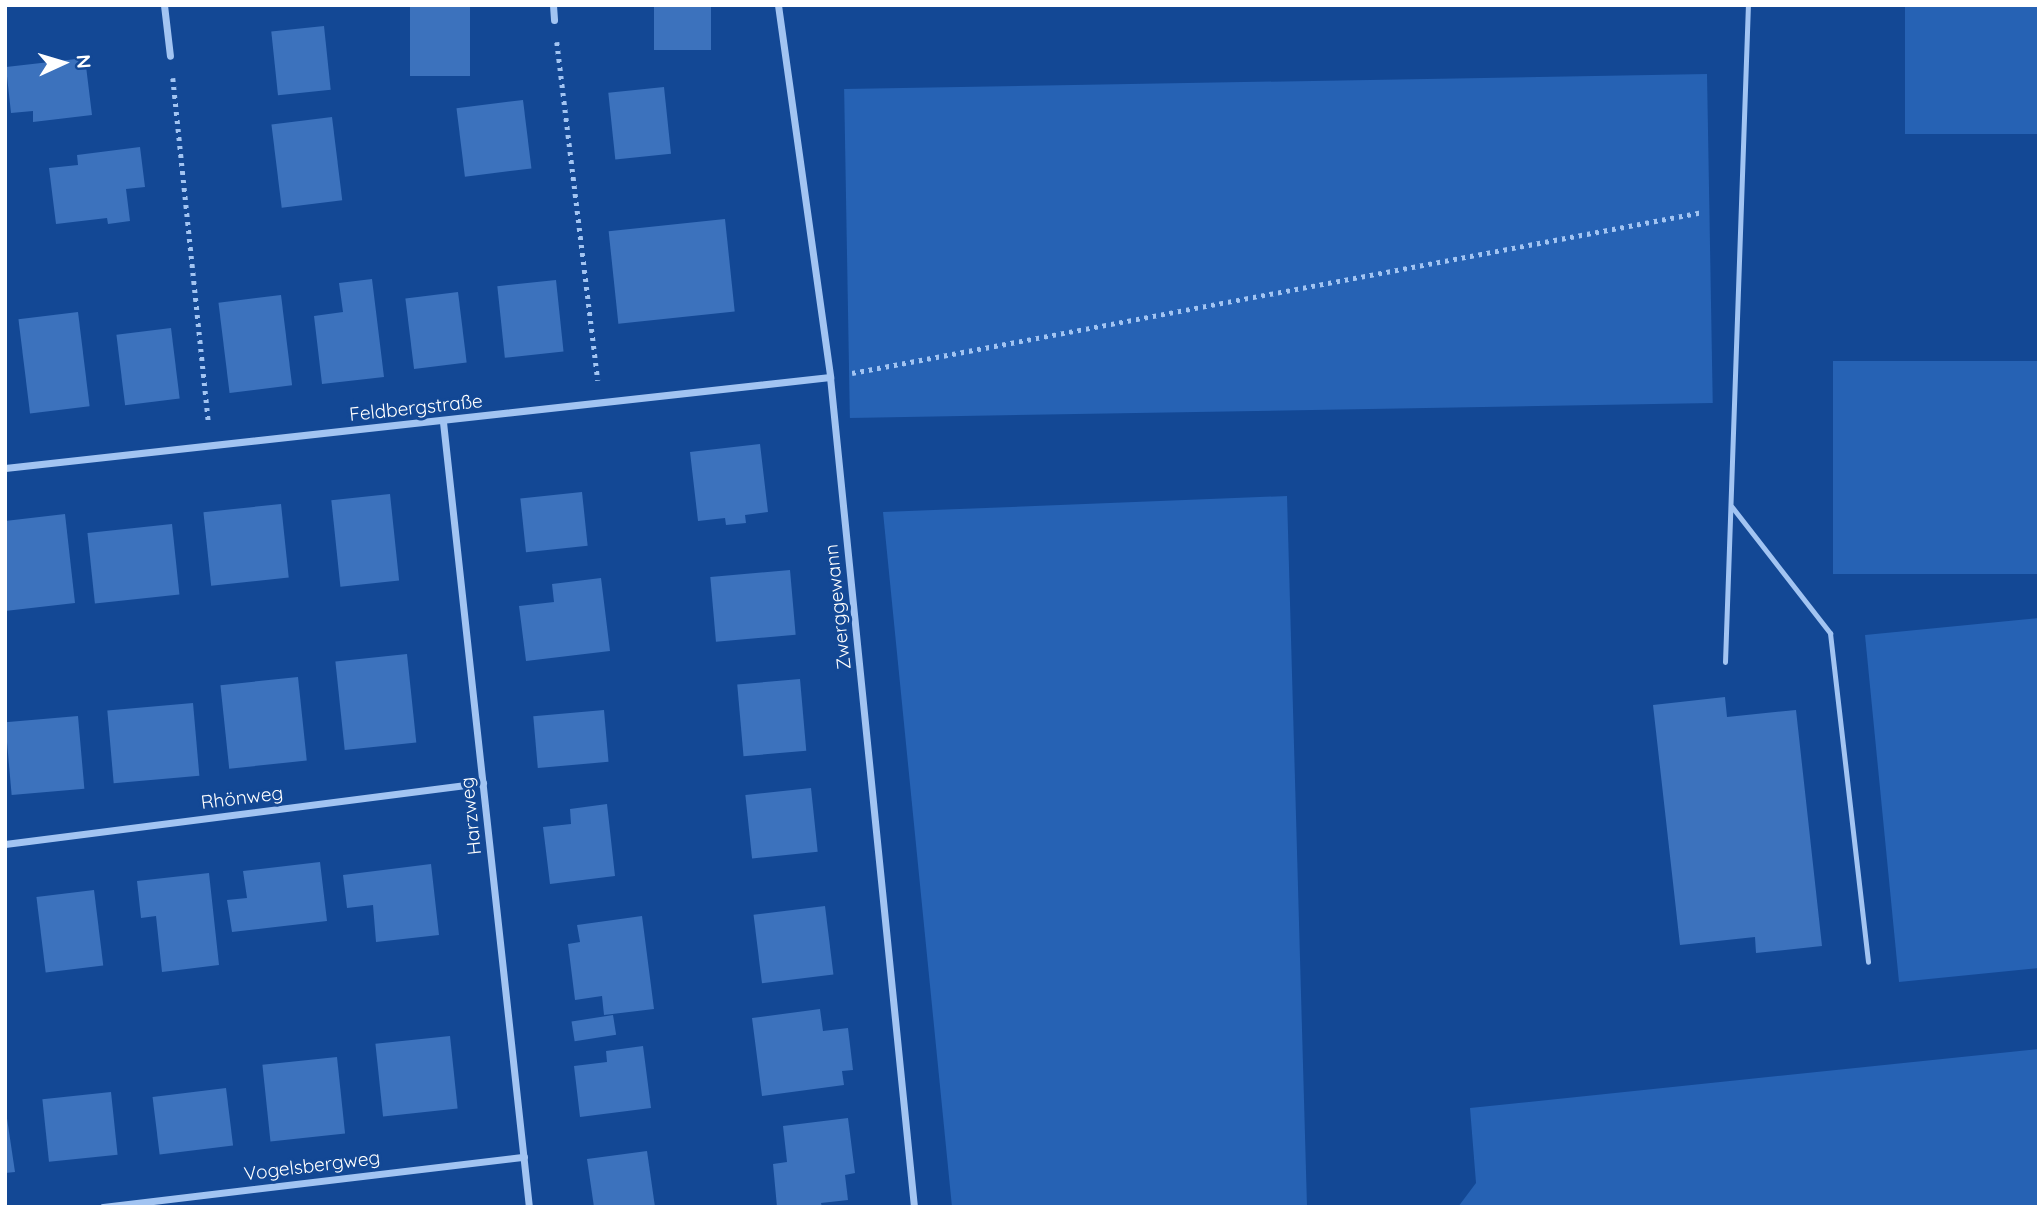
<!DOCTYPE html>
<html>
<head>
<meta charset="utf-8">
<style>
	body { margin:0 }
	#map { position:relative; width:2044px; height:1212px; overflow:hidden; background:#134895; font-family:Quicksand,sans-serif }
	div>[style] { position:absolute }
	.green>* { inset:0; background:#2662b4; transform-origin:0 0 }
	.building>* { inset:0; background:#3c72bd; transform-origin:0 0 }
	.path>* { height:4.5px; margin-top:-2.25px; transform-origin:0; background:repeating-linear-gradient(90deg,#a2c4f2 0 3.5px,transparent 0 8.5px) }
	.service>* { height:5px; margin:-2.5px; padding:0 2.5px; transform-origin:2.5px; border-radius:2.5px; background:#a2c4f2 }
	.minor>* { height:7px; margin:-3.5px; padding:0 3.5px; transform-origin:3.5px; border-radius:3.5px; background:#a2c4f2 }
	span { translate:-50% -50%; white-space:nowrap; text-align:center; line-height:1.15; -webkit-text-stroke:6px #134895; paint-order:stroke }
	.street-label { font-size:19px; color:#fff }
	.frame { position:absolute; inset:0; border:7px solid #fff; pointer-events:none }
	.north { position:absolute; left:28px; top:28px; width:70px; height:70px; -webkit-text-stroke:5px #134895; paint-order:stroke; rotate:86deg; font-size:19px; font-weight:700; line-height:28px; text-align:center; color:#fff }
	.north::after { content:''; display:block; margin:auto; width:24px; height:32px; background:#fff; clip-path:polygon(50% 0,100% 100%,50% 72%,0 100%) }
</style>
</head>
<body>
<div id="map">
	<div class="green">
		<div style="left:1905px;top:5px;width:134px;height:129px"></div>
		<div style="left:1707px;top:74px;width:329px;height:863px;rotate:89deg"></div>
		<div style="left:2039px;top:361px;width:213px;height:206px;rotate:90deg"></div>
		<div style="clip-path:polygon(1287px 496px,1307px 1207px,952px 1207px,883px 512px)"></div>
		<div style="clip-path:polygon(2039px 618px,2039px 968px,1899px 982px,1865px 635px)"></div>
		<div style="clip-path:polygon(2039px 1049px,2039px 1207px,1458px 1207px,1476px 1183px,1470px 1108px)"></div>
	</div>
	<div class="building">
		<div style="left:410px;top:5px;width:60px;height:71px"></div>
		<div style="left:654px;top:5px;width:57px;height:45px"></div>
		<div style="left:324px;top:26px;width:64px;height:53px;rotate:84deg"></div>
		<div style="clip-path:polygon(85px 58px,92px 115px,33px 122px,33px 111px,11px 113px,6px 67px)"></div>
		<div style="left:664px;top:87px;width:67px;height:56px;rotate:84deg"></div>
		<div style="left:523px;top:100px;width:69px;height:67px;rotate:83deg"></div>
		<div style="left:332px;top:117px;width:84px;height:61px;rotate:83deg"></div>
		<div style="clip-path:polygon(140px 147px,145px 187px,126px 189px,130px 221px,108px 224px,107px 218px,56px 224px,49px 168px,78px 165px,77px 155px)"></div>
		<div style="left:725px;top:219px;width:93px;height:117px;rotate:84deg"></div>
		<div style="clip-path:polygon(372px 279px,384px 377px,322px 384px,314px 316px,343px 312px,339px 283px)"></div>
		<div style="left:556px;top:280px;width:72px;height:59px;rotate:84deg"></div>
		<div style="left:458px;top:292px;width:71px;height:53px;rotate:83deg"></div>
		<div style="left:281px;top:295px;width:91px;height:63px;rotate:83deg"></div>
		<div style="left:78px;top:312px;width:95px;height:60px;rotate:83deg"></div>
		<div style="left:171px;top:328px;width:71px;height:55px;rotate:83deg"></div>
		<div style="clip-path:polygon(760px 444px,768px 512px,745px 515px,746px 523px,726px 525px,725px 518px,698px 521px,690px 452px)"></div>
		<div style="left:582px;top:492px;width:54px;height:62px;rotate:84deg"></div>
		<div style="left:390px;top:494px;width:87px;height:59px;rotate:84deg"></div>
		<div style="left:281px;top:504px;width:74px;height:78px;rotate:84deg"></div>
		<div style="clip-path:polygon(65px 514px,75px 603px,5px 611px,5px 521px)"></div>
		<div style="left:172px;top:524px;width:71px;height:85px;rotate:84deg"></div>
		<div style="left:790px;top:570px;width:65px;height:80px;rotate:85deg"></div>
		<div style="clip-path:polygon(601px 578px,610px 651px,526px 661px,519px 606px,554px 602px,552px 584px)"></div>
		<div style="left:407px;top:654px;width:89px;height:72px;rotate:84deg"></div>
		<div style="left:298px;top:677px;width:84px;height:78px;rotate:84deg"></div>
		<div style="left:800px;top:679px;width:72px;height:63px;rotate:85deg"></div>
		<div style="clip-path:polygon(1725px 697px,1727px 717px,1796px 710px,1822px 946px,1756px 953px,1755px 937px,1680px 945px,1653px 705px)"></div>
		<div style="left:193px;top:703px;width:73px;height:86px;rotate:85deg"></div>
		<div style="left:604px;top:710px;width:52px;height:71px;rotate:85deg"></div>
		<div style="left:78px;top:716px;width:73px;height:73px;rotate:85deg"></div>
		<div style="left:811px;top:788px;width:64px;height:66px;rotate:84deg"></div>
		<div style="clip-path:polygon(607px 804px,615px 876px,550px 884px,543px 827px,571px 824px,570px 809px)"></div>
		<div style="clip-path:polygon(320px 862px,327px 921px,232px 932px,227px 900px,247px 898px,243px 871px)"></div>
		<div style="clip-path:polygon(431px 864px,439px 935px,376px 942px,373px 905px,347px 908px,343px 875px)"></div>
		<div style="clip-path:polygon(209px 873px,219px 965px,162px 972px,156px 916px,141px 918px,137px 881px)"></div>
		<div style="left:94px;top:890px;width:76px;height:58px;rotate:83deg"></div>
		<div style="left:825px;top:906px;width:69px;height:72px;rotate:83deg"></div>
		<div style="clip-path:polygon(642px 916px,654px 1009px,604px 1015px,602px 996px,575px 1000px,568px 944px,580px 942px,577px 925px)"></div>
		<div style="clip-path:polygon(820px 1009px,823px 1031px,848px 1028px,853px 1070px,842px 1071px,844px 1085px,762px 1096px,752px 1018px)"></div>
		<div style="left:613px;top:1015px;width:20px;height:42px;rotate:81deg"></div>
		<div style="left:450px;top:1036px;width:73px;height:75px;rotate:84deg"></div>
		<div style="clip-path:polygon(643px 1046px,651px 1108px,580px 1117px,574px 1066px,607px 1062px,606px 1051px)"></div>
		<div style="left:337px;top:1057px;width:77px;height:75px;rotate:84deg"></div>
		<div style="left:226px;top:1088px;width:58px;height:74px;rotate:83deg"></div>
		<div style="left:111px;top:1092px;width:63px;height:69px;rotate:84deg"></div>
		<div style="clip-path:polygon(5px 1105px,15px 1172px,5px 1173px)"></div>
		<div style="clip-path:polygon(848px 1118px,855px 1173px,845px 1175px,848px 1200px,821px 1203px,822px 1207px,777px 1207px,773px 1164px,787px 1162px,783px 1126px)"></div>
		<div style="clip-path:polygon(647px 1151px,655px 1207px,594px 1207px,587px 1159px)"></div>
	</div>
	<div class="path">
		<div style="left:557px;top:42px;width:341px;rotate:83.1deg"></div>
		<div style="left:173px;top:78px;width:348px;rotate:84.1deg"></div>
		<div style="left:852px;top:373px;width:866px;rotate:-10.71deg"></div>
	</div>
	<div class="service">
		<div style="left:1732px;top:507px;width:160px;rotate:52.1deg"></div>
		<div style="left:1830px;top:633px;width:331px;rotate:83.4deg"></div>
		<div style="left:1725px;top:662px;width:657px;rotate:-88deg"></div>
	</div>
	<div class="minor">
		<div style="left:164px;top:5px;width:51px;rotate:83.3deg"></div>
		<div style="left:553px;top:5px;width:15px;rotate:86deg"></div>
		<div style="left:778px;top:5px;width:376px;rotate:82deg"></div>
		<div style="left:830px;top:377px;width:834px;rotate:84.22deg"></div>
		<div style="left:443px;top:422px;width:790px;rotate:83.75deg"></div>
		<div style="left:5px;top:468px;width:830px;rotate:-6.29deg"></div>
		<div style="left:5px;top:844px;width:482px;rotate:-7.3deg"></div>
		<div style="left:103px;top:1207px;width:424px;rotate:-6.8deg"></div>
	</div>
	<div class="street-label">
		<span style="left:416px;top:408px;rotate:-6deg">Feldbergstraße</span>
		<span style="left:838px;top:607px;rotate:-96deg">Zwerggewann</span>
		<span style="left:242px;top:798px;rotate:-7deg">Rhönweg</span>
		<span style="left:471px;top:816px;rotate:-96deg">Harzweg</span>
		<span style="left:312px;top:1166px;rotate:-7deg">Vogelsbergweg</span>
	</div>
	<div class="frame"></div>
	<div class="north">N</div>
</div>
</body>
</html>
